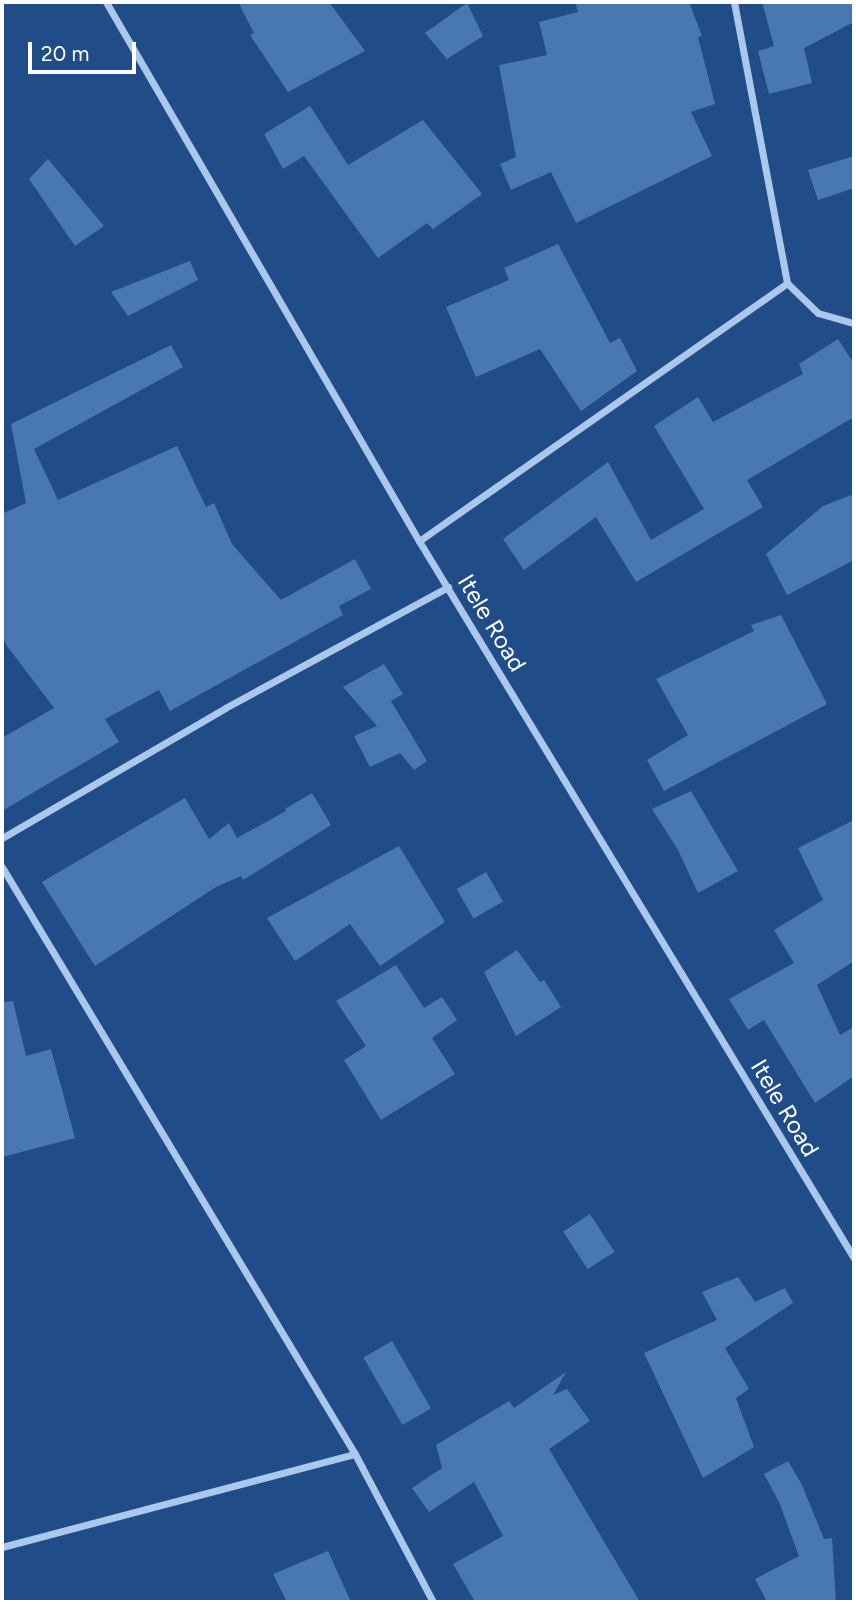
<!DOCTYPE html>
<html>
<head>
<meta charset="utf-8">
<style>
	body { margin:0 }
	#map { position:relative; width:856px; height:1604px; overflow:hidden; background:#204d88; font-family:Figtree,sans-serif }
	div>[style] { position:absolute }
	.building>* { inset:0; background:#4977b1; transform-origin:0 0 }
	.street>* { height:7px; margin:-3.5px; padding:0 3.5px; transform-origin:3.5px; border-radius:3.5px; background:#abc7eb }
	span { translate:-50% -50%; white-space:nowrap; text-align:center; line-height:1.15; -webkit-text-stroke:5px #204d88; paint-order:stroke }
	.street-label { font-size:24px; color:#fff }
	.frame { position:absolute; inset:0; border:4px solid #fff; pointer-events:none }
	.scale { position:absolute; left:28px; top:42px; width:108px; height:32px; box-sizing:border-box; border:4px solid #fff; border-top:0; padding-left:9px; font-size:21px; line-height:24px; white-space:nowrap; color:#fff; -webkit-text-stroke:5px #204d88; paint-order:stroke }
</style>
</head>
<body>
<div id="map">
	<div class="building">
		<div style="clip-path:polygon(238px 2px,329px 2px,365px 51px,288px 92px,250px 35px,254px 33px)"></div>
		<div style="clip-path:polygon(575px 2px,689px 2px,702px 36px,698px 37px,715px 104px,691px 112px,712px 156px,576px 223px,551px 172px,511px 190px,500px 164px,516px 157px,499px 65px,547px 55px,539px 22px,578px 12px)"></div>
		<div style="clip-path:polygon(762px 2px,854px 2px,854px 22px,804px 48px,812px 83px,769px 94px,758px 51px,774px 46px)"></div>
		<div style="clip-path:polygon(467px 3px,483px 36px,447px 59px,425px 33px)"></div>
		<div style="clip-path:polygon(310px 106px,348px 165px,423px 120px,482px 194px,433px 229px,427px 223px,378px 258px,304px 156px,283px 169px,264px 134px)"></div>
		<div style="clip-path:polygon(854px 156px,854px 188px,818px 200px,808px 170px)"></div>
		<div style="clip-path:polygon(48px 159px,104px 226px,75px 246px,29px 179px)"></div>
		<div style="clip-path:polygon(558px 244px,610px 343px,620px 338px,637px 371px,581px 411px,540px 349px,476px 377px,446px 307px,509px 280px,504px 268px)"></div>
		<div style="clip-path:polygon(190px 261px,198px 280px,128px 316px,111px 292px)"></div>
		<div style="clip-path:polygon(838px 339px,854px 364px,854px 417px,747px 480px,763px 507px,636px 582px,596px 517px,524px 570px,503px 539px,608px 462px,651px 540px,704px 509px,654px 426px,698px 397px,713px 422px,803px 374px,799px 364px)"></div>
		<div style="clip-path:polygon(171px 345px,183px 367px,34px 449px,58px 500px,177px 446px,206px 507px,214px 503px,232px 544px,281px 600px,355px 559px,371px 589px,339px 606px,343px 615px,170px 711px,159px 690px,105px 719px,119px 742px,2px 811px,2px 738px,54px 708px,7px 646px,2px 634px,2px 514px,26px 503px,11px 424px)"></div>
		<div style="clip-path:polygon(854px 494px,854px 560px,787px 595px,766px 554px,823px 506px)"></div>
		<div style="clip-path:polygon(781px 615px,827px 704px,664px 791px,647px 760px,688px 735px,656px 679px,754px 631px,751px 625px)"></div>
		<div style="clip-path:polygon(384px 664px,403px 694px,391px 701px,427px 761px,414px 770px,400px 753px,370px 767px,354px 736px,377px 726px,343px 687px)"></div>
		<div style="clip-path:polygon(691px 791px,738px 871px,698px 893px,678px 850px,652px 809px)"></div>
		<div style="clip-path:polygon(312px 793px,331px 825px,243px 880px,241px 876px,216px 887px,95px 966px,42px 882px,185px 798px,209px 839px,229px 823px,237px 838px,286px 811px,285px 809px)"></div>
		<div style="clip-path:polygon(854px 820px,854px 961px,817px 985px,840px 1035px,854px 1027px,854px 1076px,815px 1103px,764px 1020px,748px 1030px,729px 999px,794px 963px,774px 930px,823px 900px,798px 848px)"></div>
		<div style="clip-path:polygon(399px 846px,445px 922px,380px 966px,350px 924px,295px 961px,267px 918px)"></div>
		<div style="left:486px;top:872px;width:34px;height:34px;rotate:60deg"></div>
		<div style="clip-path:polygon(517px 950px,540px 982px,544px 980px,561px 1007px,516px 1036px,484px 972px)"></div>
		<div style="clip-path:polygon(396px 965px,424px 1008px,442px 997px,457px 1020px,432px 1038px,455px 1074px,381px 1120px,344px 1060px,366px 1046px,336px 1001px)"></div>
		<div style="clip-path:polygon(13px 1001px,26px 1056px,51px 1049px,75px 1138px,2px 1157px,2px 1002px)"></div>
		<div style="left:590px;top:1214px;width:45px;height:32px;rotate:57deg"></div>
		<div style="clip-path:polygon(738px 1277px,755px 1302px,785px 1288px,793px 1303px,725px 1348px,749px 1389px,736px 1398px,754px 1447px,703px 1478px,644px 1353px,717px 1320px,702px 1292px)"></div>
		<div style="left:392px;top:1341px;width:78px;height:33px;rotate:60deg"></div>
		<div style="clip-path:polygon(566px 1372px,553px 1395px,567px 1389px,590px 1421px,549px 1449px,640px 1602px,475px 1602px,453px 1564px,503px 1536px,474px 1482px,429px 1512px,412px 1488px,442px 1468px,436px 1445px,509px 1401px,514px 1408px)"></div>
		<div style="clip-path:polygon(788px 1461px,802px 1485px,824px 1539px,832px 1538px,836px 1602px,767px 1602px,755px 1579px,799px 1556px,779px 1502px,764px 1474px)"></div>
		<div style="clip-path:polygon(328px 1551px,351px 1602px,287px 1602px,273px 1574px)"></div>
	</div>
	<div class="street">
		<div style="left:106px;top:2px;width:623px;rotate:59.86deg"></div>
		<div style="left:419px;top:541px;width:839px;rotate:58.76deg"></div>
		<div style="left:734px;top:2px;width:286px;rotate:79.3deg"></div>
		<div style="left:787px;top:283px;width:43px;rotate:44.1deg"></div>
		<div style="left:818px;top:313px;width:37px;rotate:16deg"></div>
		<div style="left:419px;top:541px;width:449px;rotate:-35deg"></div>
		<div style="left:2px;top:838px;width:258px;rotate:-30.2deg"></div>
		<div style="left:225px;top:708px;width:254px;rotate:-28.5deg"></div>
		<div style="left:2px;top:867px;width:685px;rotate:58.98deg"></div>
		<div style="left:355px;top:1454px;width:167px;rotate:62.2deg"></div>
		<div style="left:2px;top:1547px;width:365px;rotate:-14.8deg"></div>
	</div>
	<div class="street-label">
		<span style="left:492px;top:623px;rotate:59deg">Itele Road</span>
		<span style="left:785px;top:1108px;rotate:59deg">Itele Road</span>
	</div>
	<div class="frame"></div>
	<div class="scale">20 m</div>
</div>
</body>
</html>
